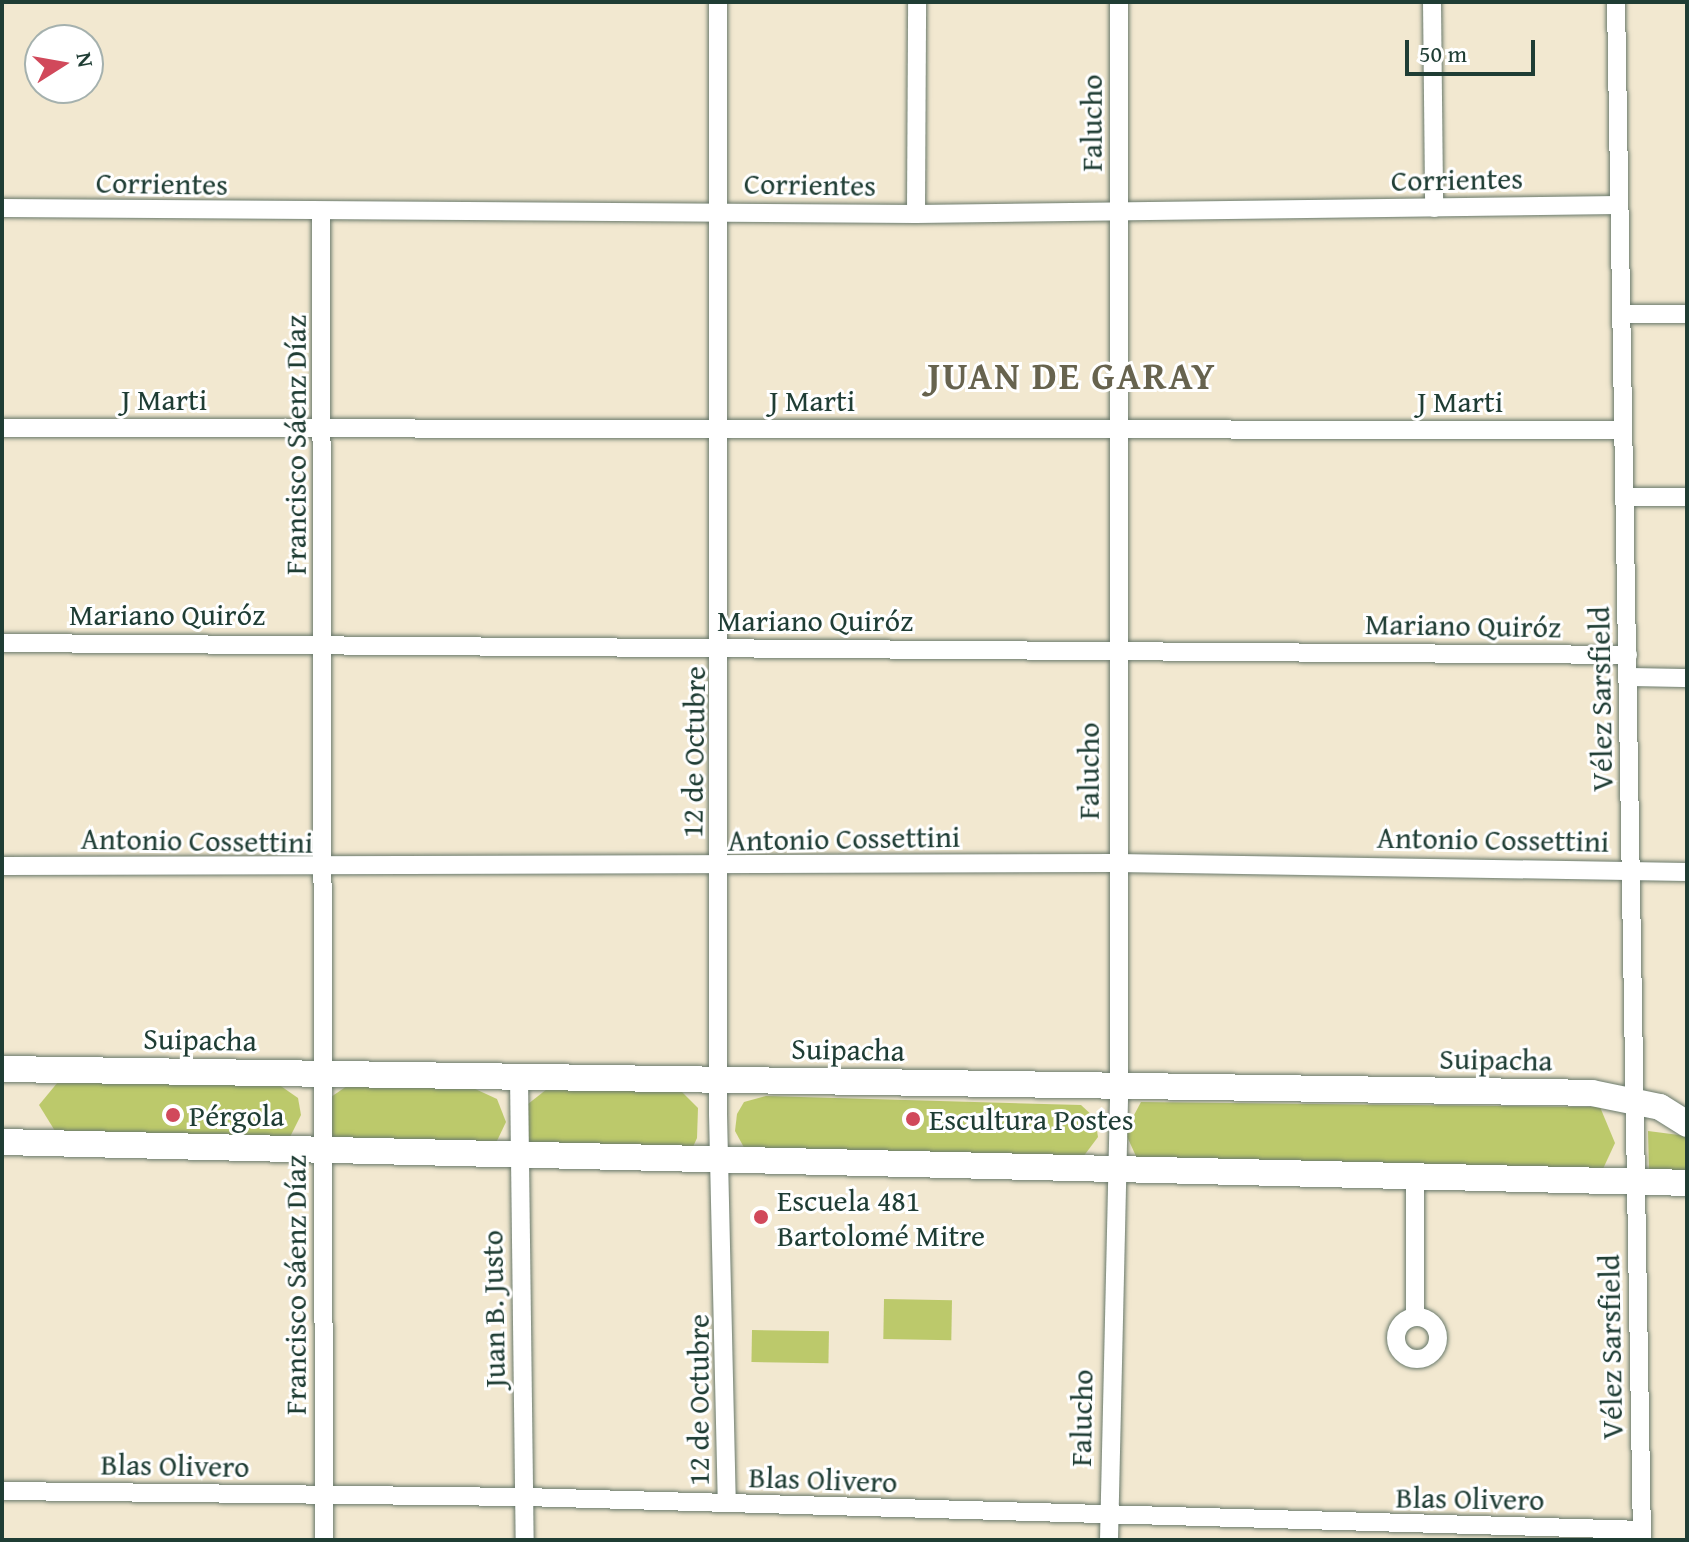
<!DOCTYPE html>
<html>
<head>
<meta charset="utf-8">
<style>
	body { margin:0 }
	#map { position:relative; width:1689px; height:1542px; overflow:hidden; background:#f2e8d0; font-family:"Gentium Book Plus",serif }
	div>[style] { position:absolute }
	.green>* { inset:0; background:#bcc96b; transform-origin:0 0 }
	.roads { filter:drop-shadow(0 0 2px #69796b) drop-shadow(0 0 2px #69796b) }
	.street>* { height:18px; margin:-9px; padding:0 9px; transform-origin:9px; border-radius:9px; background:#fff }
	.street>.ring { margin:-9px; padding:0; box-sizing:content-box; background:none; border:18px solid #fff; border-radius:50% }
	.secondary>* { height:26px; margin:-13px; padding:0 13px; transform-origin:13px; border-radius:13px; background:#fff }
	.dots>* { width:22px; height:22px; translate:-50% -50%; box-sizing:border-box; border:4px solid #fff; border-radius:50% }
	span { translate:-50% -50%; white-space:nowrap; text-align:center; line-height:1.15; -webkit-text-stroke:6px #fff; paint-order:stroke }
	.street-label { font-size:30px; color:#1f3d34 }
	.poi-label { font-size:30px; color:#1f3d34 }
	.left { translate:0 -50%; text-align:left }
	.district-label { font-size:38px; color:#67634e; font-weight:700; letter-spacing:2px }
	.frame { position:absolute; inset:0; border:4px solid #1f3d34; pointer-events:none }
	.north { position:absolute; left:24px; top:24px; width:80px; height:80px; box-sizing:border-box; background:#fff; border:2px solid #a5b1ae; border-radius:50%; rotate:79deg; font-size:22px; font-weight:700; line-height:32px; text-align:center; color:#1f3d34 }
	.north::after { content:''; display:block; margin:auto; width:28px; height:36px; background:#d1495b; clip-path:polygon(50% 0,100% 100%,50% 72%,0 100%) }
	.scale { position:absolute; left:1405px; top:40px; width:130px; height:36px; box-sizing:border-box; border:4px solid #1f3d34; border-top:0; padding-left:10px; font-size:24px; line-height:28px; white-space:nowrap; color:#1f3d34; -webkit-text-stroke:6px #fff; paint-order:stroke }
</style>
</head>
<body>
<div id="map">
	<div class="green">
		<div style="clip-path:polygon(58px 1082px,275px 1082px,298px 1098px,301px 1115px,290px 1137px,55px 1131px,39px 1105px)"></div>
		<div style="clip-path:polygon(347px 1086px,471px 1087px,497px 1099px,506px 1122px,495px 1145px,350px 1149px,329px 1136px,328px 1099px)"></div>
		<div style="clip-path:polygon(547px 1089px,681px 1091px,698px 1108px,697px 1138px,692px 1149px,533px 1147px,526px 1135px,528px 1104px)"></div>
		<div style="clip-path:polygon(766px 1096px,1081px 1105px,1095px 1118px,1098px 1137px,1080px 1161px,747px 1153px,735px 1131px,737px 1114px,744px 1102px)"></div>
		<div style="clip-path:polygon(1141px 1102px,1600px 1107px,1615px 1143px,1602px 1171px,1140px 1165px,1125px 1132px)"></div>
		<div style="clip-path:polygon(1648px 1131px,1687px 1136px,1687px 1173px,1649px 1171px)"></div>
		<div style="left:884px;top:1299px;width:68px;height:40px;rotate:1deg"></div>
		<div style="left:752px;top:1330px;width:77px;height:32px;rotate:1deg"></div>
	</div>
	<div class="roads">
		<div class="street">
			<div style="left:718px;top:2px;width:1112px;rotate:90deg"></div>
			<div style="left:718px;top:1114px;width:389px;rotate:88.7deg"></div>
			<div style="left:1432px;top:2px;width:206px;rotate:89.4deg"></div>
			<div style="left:1616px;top:2px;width:1538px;rotate:89.03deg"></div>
			<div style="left:2px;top:208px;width:914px;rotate:0.38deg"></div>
			<div style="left:916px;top:214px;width:702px;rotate:-0.73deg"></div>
			<div style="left:321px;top:214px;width:1326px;rotate:89.87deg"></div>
			<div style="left:916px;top:214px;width:212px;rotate:-89.7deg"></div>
			<div style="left:1621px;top:314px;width:66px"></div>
			<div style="left:2px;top:428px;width:1620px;rotate:0.07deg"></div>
			<div style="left:1624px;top:497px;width:63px"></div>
			<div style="left:2px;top:643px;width:1626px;rotate:0.42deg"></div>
			<div style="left:1627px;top:677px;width:60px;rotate:1deg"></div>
			<div style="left:2px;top:866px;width:1115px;rotate:-0.15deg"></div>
			<div style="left:1117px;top:863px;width:570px;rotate:0.9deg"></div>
			<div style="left:519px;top:1077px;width:463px;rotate:89.3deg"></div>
			<div class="ring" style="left:1396px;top:1317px;width:24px;height:24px"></div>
			<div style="left:1415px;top:1317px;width:140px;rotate:-90deg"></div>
			<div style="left:2px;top:1491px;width:523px;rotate:0.66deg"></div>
			<div style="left:525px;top:1497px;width:1117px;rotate:1.69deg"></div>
			<div style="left:1109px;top:1540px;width:456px;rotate:-88.7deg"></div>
			<div style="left:1119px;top:1084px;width:1082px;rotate:-90deg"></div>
		</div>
		<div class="secondary">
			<div style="left:2px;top:1069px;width:1590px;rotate:0.86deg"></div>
			<div style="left:1592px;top:1093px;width:69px;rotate:11.6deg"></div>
			<div style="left:1660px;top:1107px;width:32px;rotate:32deg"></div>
			<div style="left:2px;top:1142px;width:1685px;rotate:1.39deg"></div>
		</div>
	</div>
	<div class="dots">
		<div style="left:173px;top:1115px;background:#d1495b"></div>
		<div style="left:913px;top:1119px;background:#d1495b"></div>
		<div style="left:761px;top:1217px;background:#d1495b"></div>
	</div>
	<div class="street-label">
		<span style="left:1091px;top:123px;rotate:-90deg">Falucho</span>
		<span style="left:1457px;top:179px;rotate:-1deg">Corrientes</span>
		<span style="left:162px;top:183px;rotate:1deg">Corrientes</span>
		<span style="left:810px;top:184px;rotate:1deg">Corrientes</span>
		<span style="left:164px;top:399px">J Marti</span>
		<span style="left:812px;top:400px">J Marti</span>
		<span style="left:1460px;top:401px">J Marti</span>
		<span style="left:295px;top:445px;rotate:-90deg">Francisco Sáenz Díaz</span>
		<span style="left:167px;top:614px">Mariano Quiróz</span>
		<span style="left:815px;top:620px">Mariano Quiróz</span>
		<span style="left:1463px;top:625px;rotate:1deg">Mariano Quiróz</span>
		<span style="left:1600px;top:699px;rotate:-91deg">Vélez Sarsfield</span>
		<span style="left:693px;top:752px;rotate:-89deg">12 de Octubre</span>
		<span style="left:1088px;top:771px;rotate:-90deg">Falucho</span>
		<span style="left:844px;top:838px;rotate:-1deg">Antonio Cossettini</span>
		<span style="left:1493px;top:839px;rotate:1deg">Antonio Cossettini</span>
		<span style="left:197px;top:840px;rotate:1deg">Antonio Cossettini</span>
		<span style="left:200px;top:1039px;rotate:1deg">Suipacha</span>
		<span style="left:848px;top:1049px;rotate:1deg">Suipacha</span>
		<span style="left:1496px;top:1059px;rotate:1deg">Suipacha</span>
		<span style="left:295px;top:1285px;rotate:-90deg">Francisco Sáenz Díaz</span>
		<span style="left:493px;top:1309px;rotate:-91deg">Juan B. Justo</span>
		<span style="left:1610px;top:1347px;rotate:-91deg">Vélez Sarsfield</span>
		<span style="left:698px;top:1400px;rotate:-90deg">12 de Octubre</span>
		<span style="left:1081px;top:1418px;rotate:-89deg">Falucho</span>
		<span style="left:175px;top:1465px;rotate:1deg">Blas Olivero</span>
		<span style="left:823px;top:1479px;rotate:2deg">Blas Olivero</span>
		<span style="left:1470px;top:1498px;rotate:1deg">Blas Olivero</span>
	</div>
	<div class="poi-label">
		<span class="left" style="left:189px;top:1115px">Pérgola</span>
		<span class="left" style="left:929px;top:1119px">Escultura Postes</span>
		<span class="left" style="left:777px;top:1217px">Escuela 481<br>Bartolomé Mitre</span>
	</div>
	<div class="district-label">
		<span style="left:1072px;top:376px">JUAN DE GARAY</span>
	</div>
	<div class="frame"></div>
	<div class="north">N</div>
	<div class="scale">50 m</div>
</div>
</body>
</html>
